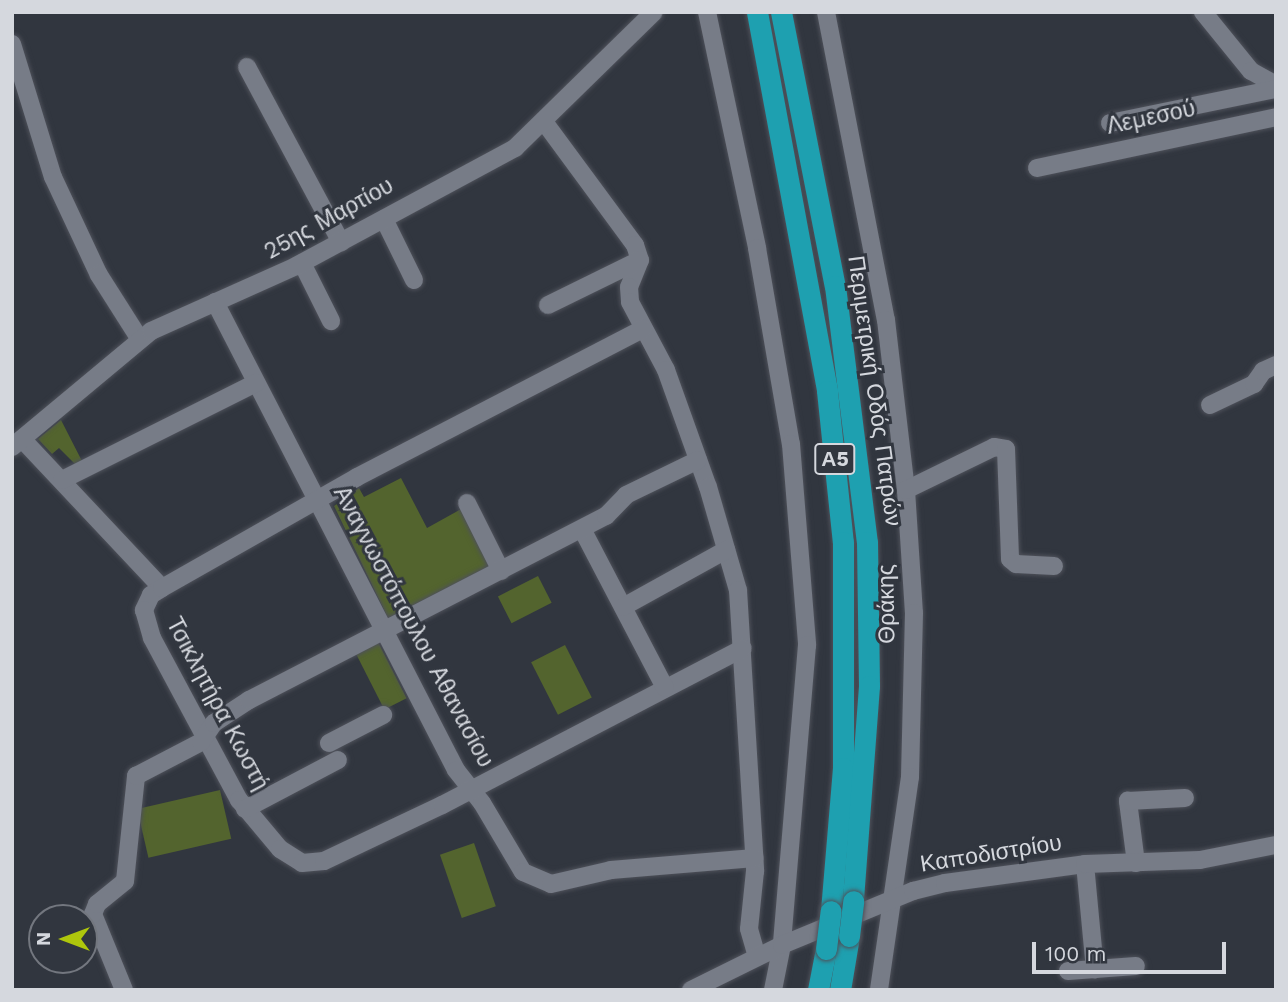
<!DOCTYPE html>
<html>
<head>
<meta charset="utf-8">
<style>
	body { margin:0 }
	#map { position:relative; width:1288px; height:1002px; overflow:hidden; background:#31363f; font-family:"Work Sans",sans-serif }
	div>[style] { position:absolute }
	.green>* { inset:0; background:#53642e; transform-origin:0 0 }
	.roads { filter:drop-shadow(0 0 2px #4e515a) drop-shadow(0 0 2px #4e515a) }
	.minor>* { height:18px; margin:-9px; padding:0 9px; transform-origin:9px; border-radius:9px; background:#777c87 }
	.highway>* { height:21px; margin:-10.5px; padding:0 10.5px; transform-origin:10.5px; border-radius:10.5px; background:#1ea0b0 }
	.bridges { filter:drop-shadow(0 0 2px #4e515a) drop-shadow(0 0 2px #4e515a) }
	.highway-bridge>* { height:21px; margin:-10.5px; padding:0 10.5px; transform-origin:10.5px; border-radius:10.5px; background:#1ea0b0 }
	span { translate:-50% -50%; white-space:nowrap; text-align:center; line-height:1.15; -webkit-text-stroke:6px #31363f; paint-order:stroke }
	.shield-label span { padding:2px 5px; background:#31363f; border:2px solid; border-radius:5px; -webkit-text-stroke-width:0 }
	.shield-label { font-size:21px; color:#d5d8de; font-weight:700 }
	.street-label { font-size:23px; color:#d5d8de }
	.frame { position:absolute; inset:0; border:14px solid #d5d8de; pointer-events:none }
	.north { position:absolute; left:28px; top:904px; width:70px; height:70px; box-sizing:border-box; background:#31363f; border:2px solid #73777f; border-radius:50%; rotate:270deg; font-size:19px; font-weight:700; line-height:28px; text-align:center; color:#d5d8de }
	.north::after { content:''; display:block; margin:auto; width:24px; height:32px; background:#aec60c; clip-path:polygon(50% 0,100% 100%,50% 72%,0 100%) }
	.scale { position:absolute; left:1032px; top:942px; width:194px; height:32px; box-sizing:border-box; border:4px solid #d5d8de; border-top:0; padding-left:9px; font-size:21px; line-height:24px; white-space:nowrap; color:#d5d8de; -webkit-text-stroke:5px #31363f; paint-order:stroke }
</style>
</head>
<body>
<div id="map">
	<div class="green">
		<div style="clip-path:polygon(61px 420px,84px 465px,79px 468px,59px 448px,52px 454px,38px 439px)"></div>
		<div style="clip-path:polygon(401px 478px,427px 528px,463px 508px,492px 565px,388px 618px,334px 506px,359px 488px,364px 497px)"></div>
		<div style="left:538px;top:576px;width:30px;height:45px;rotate:63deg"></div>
		<div style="left:378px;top:642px;width:63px;height:25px;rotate:63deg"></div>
		<div style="left:565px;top:645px;width:59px;height:38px;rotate:63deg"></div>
		<div style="left:220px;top:790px;width:50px;height:85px;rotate:77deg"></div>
		<div style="left:474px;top:843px;width:67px;height:36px;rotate:71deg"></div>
	</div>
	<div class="roads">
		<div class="minor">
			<div style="left:707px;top:12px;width:241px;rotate:78deg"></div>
			<div style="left:757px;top:248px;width:199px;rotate:80.2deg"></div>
			<div style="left:791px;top:444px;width:202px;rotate:85.4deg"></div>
			<div style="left:807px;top:645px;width:301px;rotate:94.8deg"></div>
			<div style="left:782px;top:945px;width:46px;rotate:101.3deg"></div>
			<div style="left:826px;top:12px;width:314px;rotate:79deg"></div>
			<div style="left:886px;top:320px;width:171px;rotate:83.3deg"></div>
			<div style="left:906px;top:490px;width:123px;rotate:86.3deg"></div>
			<div style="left:914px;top:613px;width:164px;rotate:91.4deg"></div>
			<div style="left:910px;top:777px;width:215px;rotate:98.3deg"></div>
			<div style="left:1203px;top:12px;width:76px;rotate:50.9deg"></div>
			<div style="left:1251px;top:71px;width:29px;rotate:29deg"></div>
			<div style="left:12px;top:44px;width:139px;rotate:72.9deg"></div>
			<div style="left:53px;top:177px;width:108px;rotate:64.9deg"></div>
			<div style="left:99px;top:275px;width:75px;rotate:57.6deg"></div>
			<div style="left:247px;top:67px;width:199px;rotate:61.8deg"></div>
			<div style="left:545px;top:123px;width:152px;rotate:53.6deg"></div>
			<div style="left:635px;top:245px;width:16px;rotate:72deg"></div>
			<div style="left:640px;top:260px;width:29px;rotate:112deg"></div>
			<div style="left:629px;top:287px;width:15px;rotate:86deg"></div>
			<div style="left:630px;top:302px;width:77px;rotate:62.1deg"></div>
			<div style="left:666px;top:370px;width:124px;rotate:70.3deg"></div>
			<div style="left:708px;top:487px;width:107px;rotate:73.8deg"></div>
			<div style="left:738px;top:590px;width:282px;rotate:86.5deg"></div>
			<div style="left:755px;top:871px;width:58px;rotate:95.9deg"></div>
			<div style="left:749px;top:929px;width:29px;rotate:74deg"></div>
			<div style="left:1110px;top:123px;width:169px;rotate:-11.6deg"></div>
			<div style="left:1037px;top:168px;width:244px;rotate:-12deg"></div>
			<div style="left:384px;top:219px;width:68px;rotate:63.8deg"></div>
			<div style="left:302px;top:263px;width:65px;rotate:63.4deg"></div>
			<div style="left:215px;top:302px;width:526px;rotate:62.75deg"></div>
			<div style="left:456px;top:770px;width:42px;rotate:51.8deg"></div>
			<div style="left:482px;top:803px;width:80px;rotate:59.3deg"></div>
			<div style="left:523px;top:872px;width:30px;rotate:23deg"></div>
			<div style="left:551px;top:884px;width:62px;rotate:-13.1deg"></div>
			<div style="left:611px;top:870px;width:144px;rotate:-4.8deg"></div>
			<div style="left:548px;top:305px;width:102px;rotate:-26.1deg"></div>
			<div style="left:1210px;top:405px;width:49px;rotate:-25.5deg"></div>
			<div style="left:1254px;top:384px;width:16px;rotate:-55deg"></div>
			<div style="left:1263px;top:371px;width:14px;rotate:-25deg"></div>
			<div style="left:22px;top:439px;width:204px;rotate:46.8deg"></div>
			<div style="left:162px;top:588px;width:13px;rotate:148deg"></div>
			<div style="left:151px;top:595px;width:17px;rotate:115deg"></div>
			<div style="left:144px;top:610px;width:29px;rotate:74deg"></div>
			<div style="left:152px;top:638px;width:184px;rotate:61.8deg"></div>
			<div style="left:239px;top:800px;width:64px;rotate:50.1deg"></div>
			<div style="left:280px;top:849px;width:26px;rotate:32deg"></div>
			<div style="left:302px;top:863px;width:22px;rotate:-5deg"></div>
			<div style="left:324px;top:861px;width:131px;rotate:-25.4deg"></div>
			<div style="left:442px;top:805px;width:339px;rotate:-27.5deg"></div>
			<div style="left:12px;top:447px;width:181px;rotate:-39.8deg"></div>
			<div style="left:151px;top:331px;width:159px;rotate:-24.1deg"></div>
			<div style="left:296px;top:266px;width:249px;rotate:-28.3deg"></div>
			<div style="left:515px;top:148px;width:194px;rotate:-44.4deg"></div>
			<div style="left:62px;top:480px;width:217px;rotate:-26.6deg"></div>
			<div style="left:906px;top:490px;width:98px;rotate:-26deg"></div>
			<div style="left:994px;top:447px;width:12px;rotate:9deg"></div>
			<div style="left:1006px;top:449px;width:110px;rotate:87.9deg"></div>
			<div style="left:1010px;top:559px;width:8px;rotate:40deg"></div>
			<div style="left:1016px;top:564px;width:38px;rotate:3deg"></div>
			<div style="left:467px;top:503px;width:76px;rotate:63.4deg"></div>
			<div style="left:582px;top:529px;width:179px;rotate:62.4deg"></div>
			<div style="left:162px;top:588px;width:224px;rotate:-29.6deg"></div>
			<div style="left:357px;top:477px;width:322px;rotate:-27.4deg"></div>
			<div style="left:623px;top:607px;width:118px;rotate:-29deg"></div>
			<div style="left:329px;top:743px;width:61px;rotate:-27.4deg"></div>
			<div style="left:245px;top:809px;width:105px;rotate:-27.8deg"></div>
			<div style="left:1136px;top:863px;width:63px;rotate:-97.4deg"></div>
			<div style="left:1128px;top:801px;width:57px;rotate:-3deg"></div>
			<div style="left:1085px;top:864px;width:106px;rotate:84.6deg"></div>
			<div style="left:1068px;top:971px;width:68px;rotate:-4.2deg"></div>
			<div style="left:124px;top:990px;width:82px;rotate:-112.2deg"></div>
			<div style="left:93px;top:914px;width:11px;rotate:-68deg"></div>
			<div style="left:97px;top:904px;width:36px;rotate:-39deg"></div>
			<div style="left:125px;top:881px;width:106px;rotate:-84deg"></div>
			<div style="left:136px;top:776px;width:73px;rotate:-27.6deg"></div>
			<div style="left:201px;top:742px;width:23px;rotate:-56deg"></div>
			<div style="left:214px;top:723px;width:42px;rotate:-33.3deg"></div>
			<div style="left:249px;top:700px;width:402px;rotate:-27.3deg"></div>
			<div style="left:606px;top:516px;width:29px;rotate:-46deg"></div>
			<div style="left:626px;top:495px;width:80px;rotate:-25.9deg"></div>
			<div style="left:691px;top:990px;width:102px;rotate:-26.3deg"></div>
			<div style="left:782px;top:945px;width:142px;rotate:-22.4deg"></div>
			<div style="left:913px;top:891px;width:33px;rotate:-14deg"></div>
			<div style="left:945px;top:883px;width:141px;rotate:-7.7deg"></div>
			<div style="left:1085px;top:864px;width:115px;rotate:-2deg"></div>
			<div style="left:1200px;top:860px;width:77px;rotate:-11.2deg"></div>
		</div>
		<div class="highway">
			<div style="left:757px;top:12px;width:385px;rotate:79.5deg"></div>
			<div style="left:827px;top:391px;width:152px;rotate:84deg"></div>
			<div style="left:843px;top:542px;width:226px;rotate:90deg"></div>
			<div style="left:843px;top:768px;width:144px;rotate:94.8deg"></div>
			<div style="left:781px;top:12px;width:279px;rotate:78.9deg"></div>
			<div style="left:835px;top:286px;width:258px;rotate:82.9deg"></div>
			<div style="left:867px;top:542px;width:144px;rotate:89.2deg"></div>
			<div style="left:869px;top:686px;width:216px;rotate:94.3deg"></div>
			<div style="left:818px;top:990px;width:42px;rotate:-79deg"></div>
			<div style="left:840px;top:990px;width:55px;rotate:-80.5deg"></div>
		</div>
	</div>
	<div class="bridges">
		<div class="highway-bridge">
			<div style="left:849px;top:936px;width:35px;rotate:-83deg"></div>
			<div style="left:826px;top:949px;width:38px;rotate:-83deg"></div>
		</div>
	</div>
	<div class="shield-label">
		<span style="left:835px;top:459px">Α5</span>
	</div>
	<div class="street-label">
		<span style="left:1151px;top:118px;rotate:-12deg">Λεμεσού</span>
		<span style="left:329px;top:219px;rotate:-29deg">25ης Μαρτίου</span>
		<span style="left:874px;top:391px;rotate:82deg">Περιμετρική Οδός Πατρών</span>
		<span style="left:887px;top:604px;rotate:-91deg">Θράκης</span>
		<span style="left:413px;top:627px;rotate:62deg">Αναγνωστόπουλου Αθανασίου</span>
		<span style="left:217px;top:704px;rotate:62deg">Τσικλητήρα Κωστή</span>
		<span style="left:991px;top:854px;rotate:-9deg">Καποδιστρίου</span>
	</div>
	<div class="frame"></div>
	<div class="north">N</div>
	<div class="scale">100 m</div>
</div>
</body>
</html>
